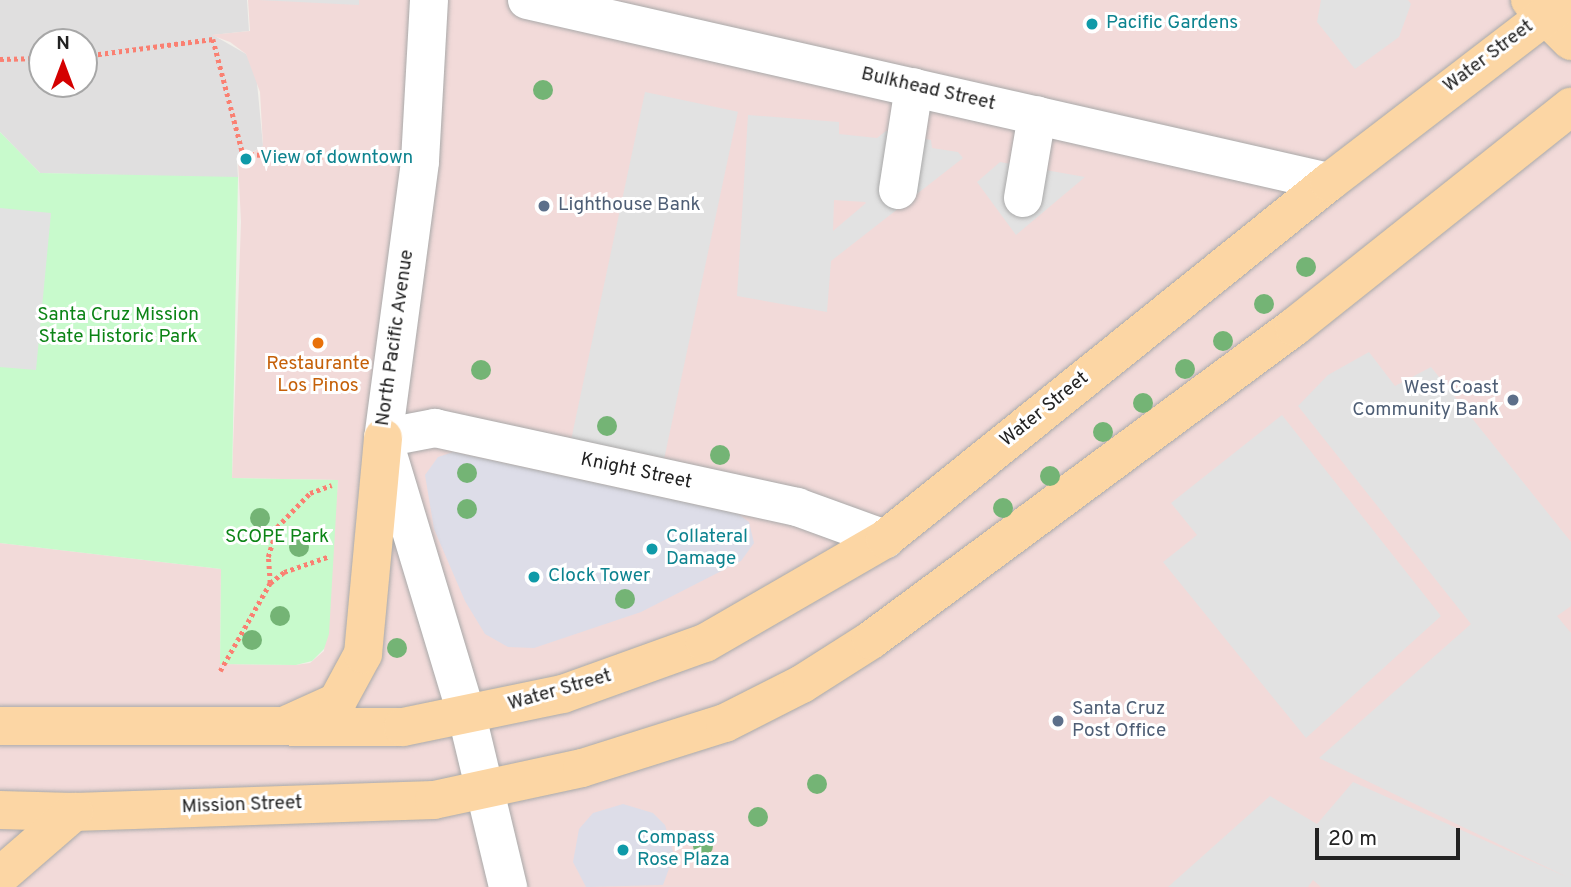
<!DOCTYPE html>
<html>
<head>
<meta charset="utf-8">
<style>
	body { margin:0 }
	#map { position:relative; width:1571px; height:887px; overflow:hidden; background:#f2efe9; font-family:Overpass,sans-serif }
	div>[style] { position:absolute }
	.residential>* { inset:0; background:#e0dfdf }
	.commercial>* { inset:0; background:#f2dad9 }
	.park>* { inset:0; background:#c8facc }
	.parking>* { inset:0; background:#e2e2e2; transform-origin:0 0 }
	.plaza>* { inset:0; background:#dddde8 }
	.path>* { height:4.5px; margin-top:-2.25px; transform-origin:0; background:repeating-linear-gradient(90deg,#fa8072 0 3.5px,transparent 0 7px) }
	.roads { filter:drop-shadow(0 0 2px #a9a9a9) drop-shadow(0 0 2px #a9a9a9) }
	.minor>* { height:38px; margin:-19px; padding:0 19px; transform-origin:19px; border-radius:19px; background:#fff }
	.major>* { height:38px; margin:-19px; padding:0 19px; transform-origin:19px; border-radius:19px; background:#fcd6a4 }
	.trees>* { width:20px; height:20px; margin:-10px; border-radius:50%; background:#74b475 }
	.dots>* { width:19px; height:19px; translate:-50% -50%; box-sizing:border-box; border:4px solid #fff; border-radius:50% }
	span { translate:-50% -50%; white-space:nowrap; text-align:center; line-height:1.15; -webkit-text-stroke:6px #fff; paint-order:stroke }
	.culture-label { font-size:19px; color:#0d838f }
	.left { translate:0 -50%; text-align:left }
	.street-label { font-size:19px; color:#222 }
	.service-label { font-size:19px; color:#4e5e75 }
	.right { translate:-100% -50%; text-align:right }
	.park-label { font-size:19px; color:#0c8416 }
	.food-label { font-size:19px; color:#c56008 }
	.north { position:absolute; left:28px; top:28px; width:70px; height:70px; box-sizing:border-box; background:#fff; border:2px solid #a7a7a7; border-radius:50%; rotate:0deg; font-size:19px; font-weight:700; line-height:28px; text-align:center; color:#222 }
	.north::after { content:''; display:block; margin:auto; width:24px; height:32px; background:#d40000; clip-path:polygon(50% 0,100% 100%,50% 72%,0 100%) }
	.scale { position:absolute; left:1315px; top:828px; width:145px; height:32px; box-sizing:border-box; border:4px solid #222; border-top:0; padding-left:9px; font-size:21px; line-height:24px; white-space:nowrap; color:#222; -webkit-text-stroke:5px #fff; paint-order:stroke }
</style>
</head>
<body>
<div id="map">
	<div class="residential">
		<div style="clip-path:polygon(evenodd,0 0,247px 0,249px 31px,213px 35px,246px 54px,256px 72px,263px 146px,237px 161px,238px 178px,40px 173px,0 132px,0 0,42px 42px,84px 42px,84px 84px,42px 84px,42px 42px)"></div>
	</div>
	<div class="commercial">
		<div style="clip-path:polygon(248px 0,1571px 0,1571px 887px,0 887px,0 543px,221px 569px,220px 664px,295px 665px,310px 663px,324px 651px,338px 480px,232px 478px,241px 222px,238px 161px,263px 146px,260px 92px,246px 54px,230px 42px,211px 35px,250px 31px)"></div>
	</div>
	<div class="park">
		<div style="clip-path:polygon(0 132px,40px 173px,238px 177px,232px 478px,338px 480px,329px 634px,324px 649px,312px 661px,296px 665px,220px 664px,221px 569px,0 543px)"></div>
	</div>
	<div class="parking">
		<div style="clip-path:polygon(258px 0,359px 0,359px 5px)"></div>
		<div style="clip-path:polygon(1321px 0,1408px 0,1411px 4px,1399px 37px,1355px 69px,1317px 22px)"></div>
		<div style="left:645px;top:92px;width:95px;height:354px;rotate:12deg"></div>
		<div style="clip-path:polygon(evenodd,748px 115px,839px 122px,839px 134px,877px 138px,886px 131px,931px 140px,932px 148px,958px 152px,963px 158px,831px 261px,827px 312px,737px 296px,748px 115px,834px 200px,865px 202px,866px 203px,833px 231px,834px 200px)"></div>
		<div style="clip-path:polygon(1000px 162px,1085px 177px,1016px 235px,977px 182px)"></div>
		<div style="clip-path:polygon(0 208px,51px 213px,36px 370px,0 367px)"></div>
		<div style="clip-path:polygon(1369px 352px,1395px 386px,1431px 367px,1571px 542px,1571px 606px,1557px 616px,1571px 633px,1571px 887px,1321px 887px,1313px 880px,1308px 887px,1168px 887px,1270px 796px,1317px 824px,1353px 782px,1567px 877px,1319px 758px,1471px 624px,1298px 406px,1328px 375px)"></div>
		<div style="clip-path:polygon(1282px 415px,1441px 616px,1306px 738px,1163px 562px,1197px 535px,1171px 503px)"></div>
	</div>
	<div class="plaza">
		<div style="clip-path:polygon(453px 452px,738px 514px,749px 522px,754px 543px,741px 561px,641px 612px,534px 648px,508px 647px,485px 634px,465px 601px,434px 529px,425px 475px,438px 457px)"></div>
		<div style="clip-path:polygon(623px 804px,653px 813px,665px 825px,674px 855px,663px 885px,586px 887px,573px 862px,579px 829px,593px 813px)"></div>
	</div>
	<div class="path">
		<div style="left:84px;top:56px;width:130px;rotate:-7.5deg"></div>
		<div style="left:213px;top:39px;width:119px;rotate:75.4deg"></div>
		<div style="left:243px;top:154px;width:132px;rotate:2.2deg"></div>
		<div style="left:0;top:59px;width:42px;rotate:-1.4deg"></div>
		<div style="left:270px;top:583px;width:26px;rotate:-94deg"></div>
		<div style="left:268px;top:557px;width:31px;rotate:-73deg"></div>
		<div style="left:277px;top:527px;width:47px;rotate:-45.9deg"></div>
		<div style="left:310px;top:493px;width:23px;rotate:-20deg"></div>
		<div style="left:220px;top:671px;width:101px;rotate:-60.4deg"></div>
		<div style="left:270px;top:583px;width:18px;rotate:-38deg"></div>
		<div style="left:284px;top:572px;width:46px;rotate:-19.2deg"></div>
	</div>
	<div class="roads">
		<div class="minor">
			<div style="left:429px;top:0;width:162px;rotate:93.2deg"></div>
			<div style="left:420px;top:162px;width:278px;rotate:97.6deg"></div>
			<div style="left:383px;top:438px;width:290px;rotate:73.2deg"></div>
			<div style="left:467px;top:716px;width:176px;rotate:76.5deg"></div>
			<div style="left:527px;top:0;width:822px;rotate:12.79deg"></div>
			<div style="left:898px;top:190px;width:104px;rotate:-81.2deg"></div>
			<div style="left:1023px;top:198px;width:84px;rotate:-80.4deg"></div>
			<div style="left:383px;top:438px;width:53px;rotate:-10.9deg"></div>
			<div style="left:435px;top:428px;width:371px;rotate:12.3deg"></div>
			<div style="left:797px;top:507px;width:94px;rotate:20deg"></div>
		</div>
		<div class="major">
			<div style="left:1530px;top:0;width:58px;rotate:45deg"></div>
			<div style="left:288px;top:724px;width:54px;rotate:-24.2deg"></div>
			<div style="left:337px;top:702px;width:55px;rotate:-61.6deg"></div>
			<div style="left:363px;top:654px;width:217px;rotate:-84.7deg"></div>
			<div style="left:0;top:726px;width:403px;rotate:0.1deg"></div>
			<div style="left:403px;top:727px;width:163px;rotate:-11.7deg"></div>
			<div style="left:563px;top:694px;width:151px;rotate:-19.8deg"></div>
			<div style="left:705px;top:643px;width:208px;rotate:-30deg"></div>
			<div style="left:885px;top:539px;width:570px;rotate:-38.8deg"></div>
			<div style="left:1329px;top:182px;width:299px;rotate:-37.5deg"></div>
			<div style="left:0;top:810px;width:74px;rotate:1.5deg"></div>
			<div style="left:74px;top:812px;width:360px;rotate:-1.9deg"></div>
			<div style="left:434px;top:800px;width:151px;rotate:-12.2deg"></div>
			<div style="left:582px;top:768px;width:150px;rotate:-17.5deg"></div>
			<div style="left:725px;top:723px;width:86px;rotate:-26.9deg"></div>
			<div style="left:802px;top:684px;width:82px;rotate:-32.5deg"></div>
			<div style="left:871px;top:640px;width:526px;rotate:-36.5deg"></div>
			<div style="left:1294px;top:327px;width:354px;rotate:-38.5deg"></div>
			<div style="left:0;top:876px;width:98px;rotate:-40.9deg"></div>
		</div>
	</div>
	<div class="trees">
		<div style="left:543px;top:90px"></div>
		<div style="left:1306px;top:267px"></div>
		<div style="left:1264px;top:304px"></div>
		<div style="left:1223px;top:341px"></div>
		<div style="left:1185px;top:369px"></div>
		<div style="left:481px;top:370px"></div>
		<div style="left:1143px;top:403px"></div>
		<div style="left:607px;top:426px"></div>
		<div style="left:1103px;top:432px"></div>
		<div style="left:720px;top:455px"></div>
		<div style="left:467px;top:473px"></div>
		<div style="left:1050px;top:476px"></div>
		<div style="left:1003px;top:508px"></div>
		<div style="left:467px;top:509px"></div>
		<div style="left:260px;top:518px"></div>
		<div style="left:299px;top:547px"></div>
		<div style="left:625px;top:599px"></div>
		<div style="left:280px;top:616px"></div>
		<div style="left:252px;top:640px"></div>
		<div style="left:397px;top:648px"></div>
		<div style="left:817px;top:784px"></div>
		<div style="left:758px;top:817px"></div>
		<div style="left:703px;top:846px"></div>
	</div>
	<div class="dots">
		<div style="left:1092px;top:24px;background:#0f9aa8"></div>
		<div style="left:246px;top:159px;background:#0f9aa8"></div>
		<div style="left:544px;top:206px;background:#5c6f8a"></div>
		<div style="left:318px;top:343px;background:#e8710a"></div>
		<div style="left:1513px;top:400px;background:#5c6f8a"></div>
		<div style="left:652px;top:549px;background:#0f9aa8"></div>
		<div style="left:534px;top:577px;background:#0f9aa8"></div>
		<div style="left:1058px;top:721px;background:#5c6f8a"></div>
		<div style="left:623px;top:850px;background:#0f9aa8"></div>
	</div>
	<div class="culture-label">
		<span class="left" style="left:1106px;top:24px">Pacific Gardens</span>
		<span class="left" style="left:260px;top:159px">View of downtown</span>
		<span class="left" style="left:666px;top:549px">Collateral<br>Damage</span>
		<span class="left" style="left:548px;top:577px">Clock Tower</span>
		<span class="left" style="left:637px;top:850px">Compass<br>Rose Plaza</span>
	</div>
	<div class="street-label">
		<span style="left:1489px;top:57px;rotate:-37deg">Water Street</span>
		<span style="left:928px;top:90px;rotate:13deg">Bulkhead Street</span>
		<span style="left:396px;top:338px;rotate:-82deg">North Pacific Avenue</span>
		<span style="left:1045px;top:410px;rotate:-39deg">Water Street</span>
		<span style="left:636px;top:472px;rotate:12deg">Knight Street</span>
		<span style="left:560px;top:691px;rotate:-16deg">Water Street</span>
		<span style="left:242px;top:806px;rotate:-2deg">Mission Street</span>
	</div>
	<div class="service-label">
		<span class="left" style="left:558px;top:206px">Lighthouse Bank</span>
		<span class="right" style="left:1499px;top:400px">West Coast<br>Community Bank</span>
		<span class="left" style="left:1072px;top:721px">Santa Cruz<br>Post Office</span>
	</div>
	<div class="park-label">
		<span style="left:118px;top:327px">Santa Cruz Mission<br>State Historic Park</span>
		<span style="left:277px;top:538px">SCOPE Park</span>
	</div>
	<div class="food-label">
		<span style="left:318px;top:376px">Restaurante<br>Los Pinos</span>
	</div>
	<div class="north">N</div>
	<div class="scale">20 m</div>
</div>
</body>
</html>
